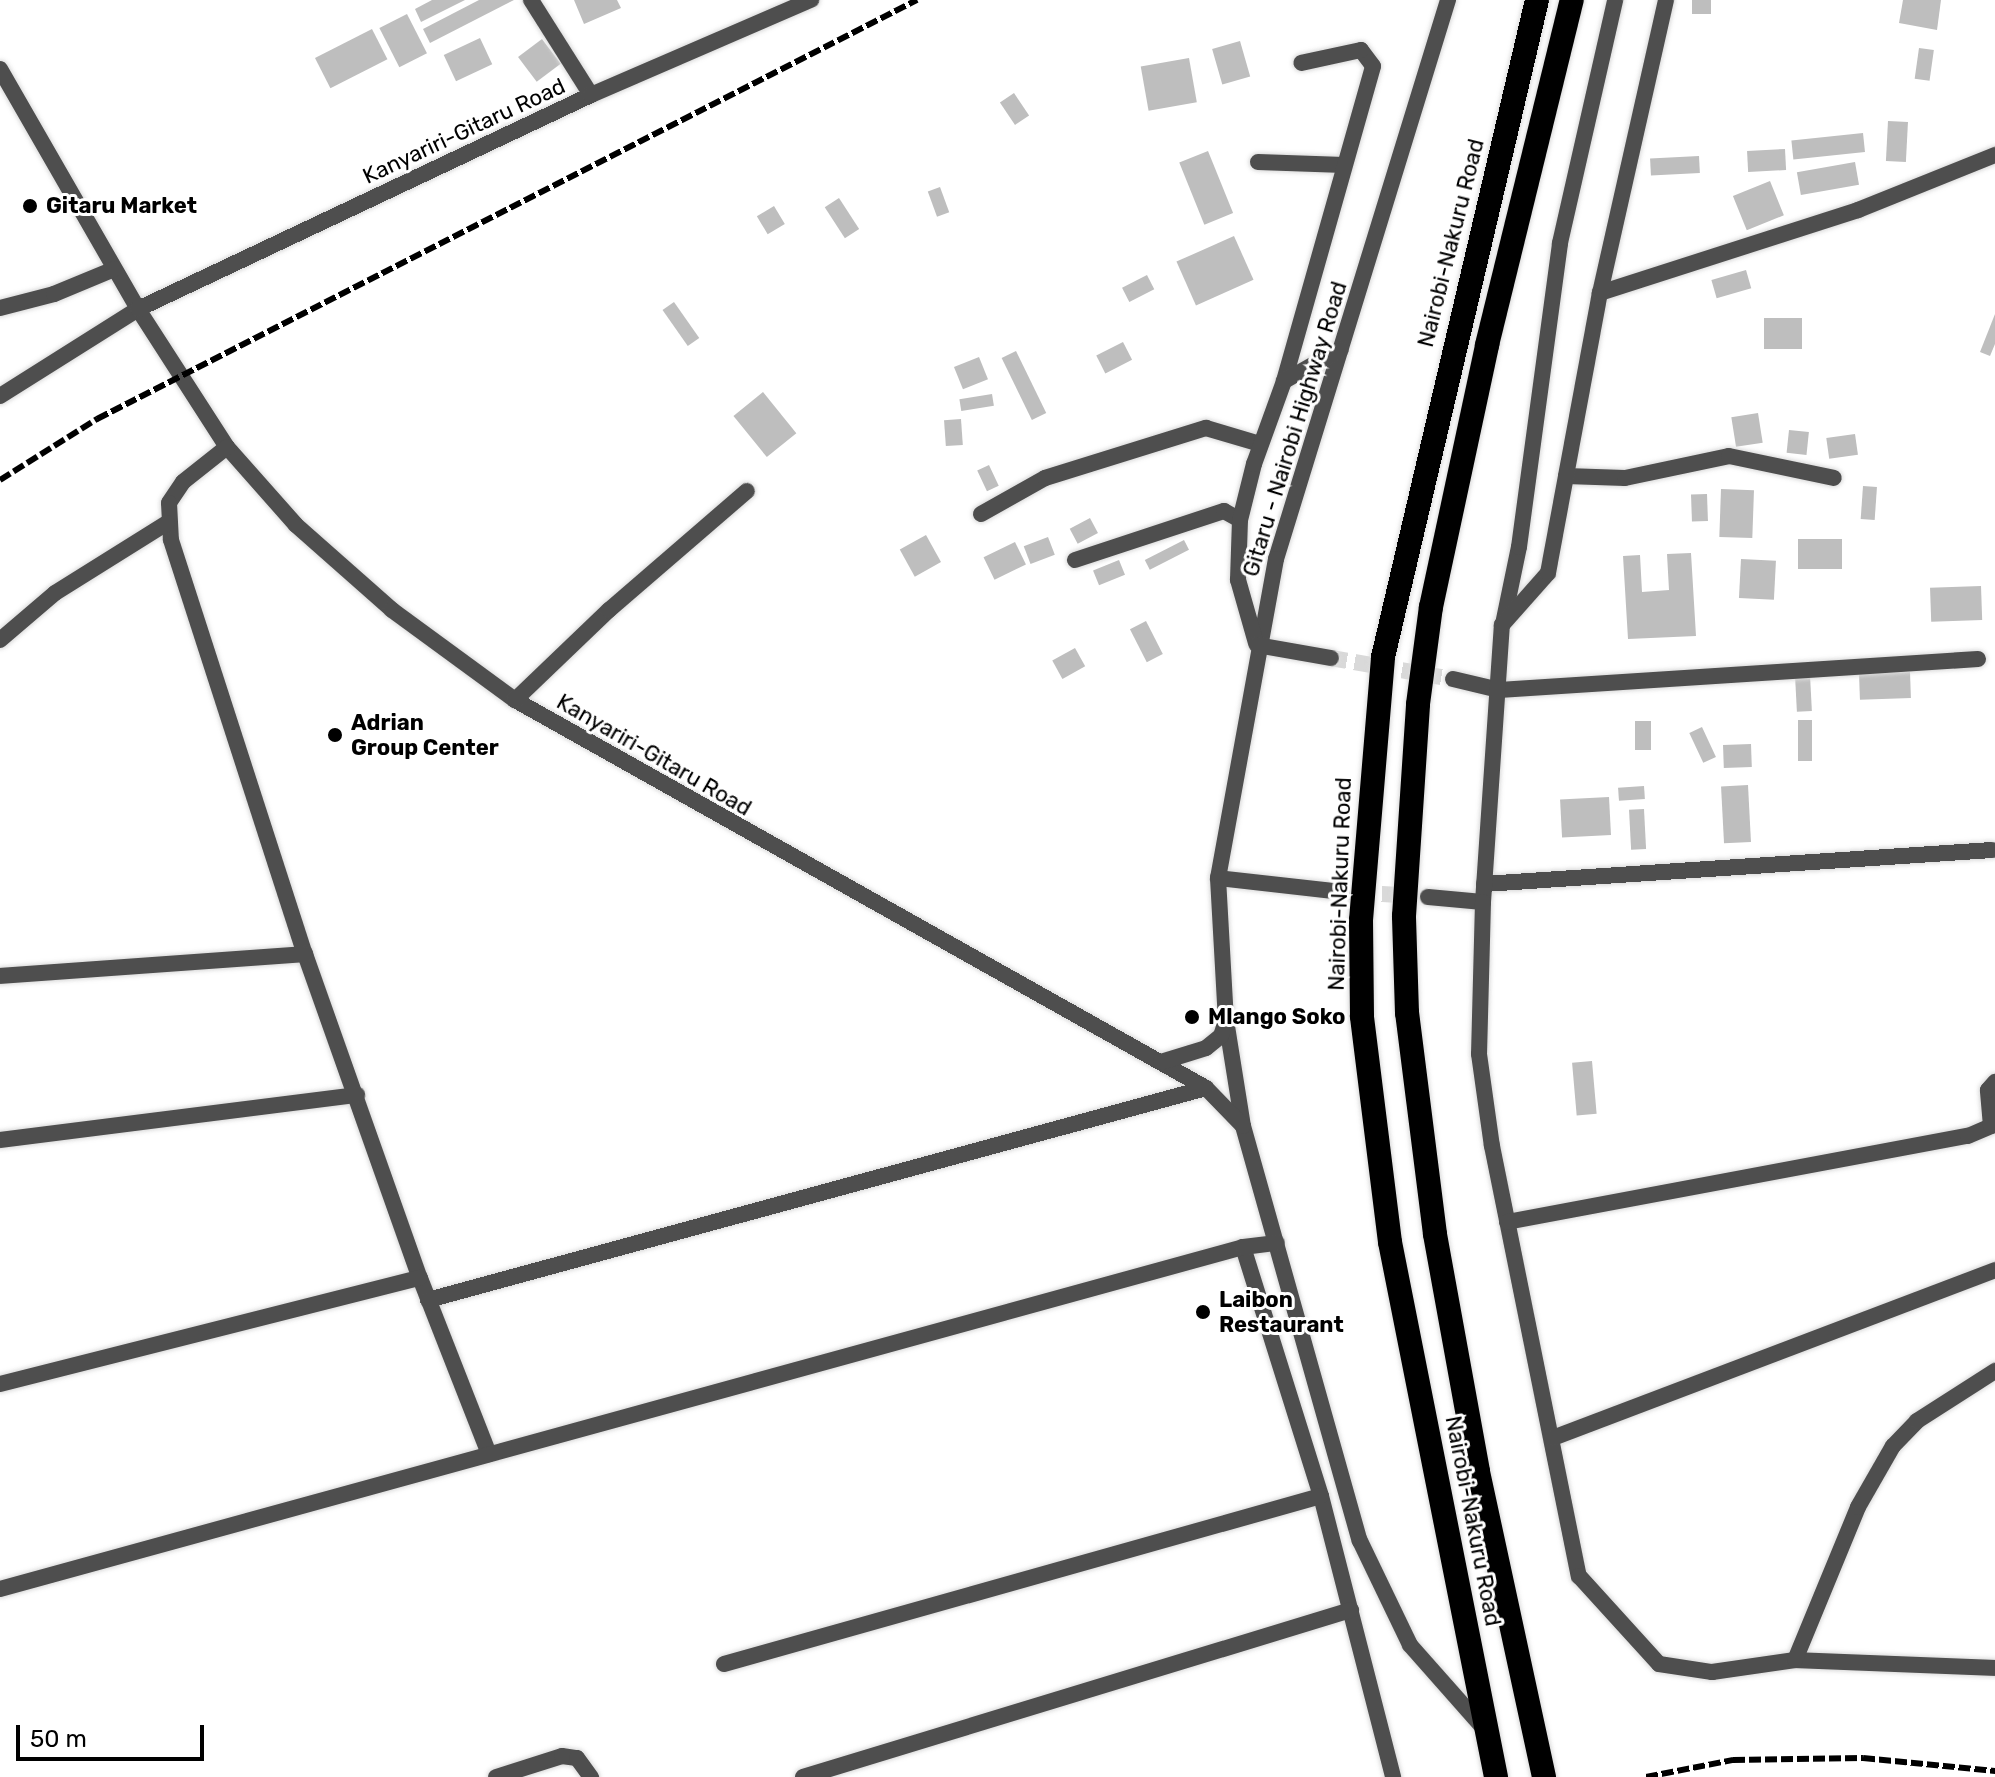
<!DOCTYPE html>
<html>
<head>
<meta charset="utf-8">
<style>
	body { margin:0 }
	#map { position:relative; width:1995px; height:1777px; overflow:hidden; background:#fff; font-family:Rubik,sans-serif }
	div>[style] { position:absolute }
	.building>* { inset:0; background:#bebebe; transform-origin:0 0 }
	.street-tunnel>* { height:16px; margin-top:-8px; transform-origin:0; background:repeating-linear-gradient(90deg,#d9d9d9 0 16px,transparent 0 24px) }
	.roads { filter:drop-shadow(0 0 2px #dbdbdb) drop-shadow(0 0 2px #dbdbdb) }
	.street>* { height:16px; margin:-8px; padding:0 8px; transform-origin:8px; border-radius:8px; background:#4e4e4e }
	.highway>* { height:24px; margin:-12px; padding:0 12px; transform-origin:12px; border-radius:12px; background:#000 }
	.rail>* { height:6px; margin-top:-3px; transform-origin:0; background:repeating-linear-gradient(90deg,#000 0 12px,transparent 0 16px) }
	.dots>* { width:22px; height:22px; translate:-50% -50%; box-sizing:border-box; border:4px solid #fff; border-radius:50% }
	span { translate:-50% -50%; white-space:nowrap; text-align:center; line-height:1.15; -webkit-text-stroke:6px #fff; paint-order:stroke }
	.street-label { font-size:22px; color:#000 }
	.poi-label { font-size:22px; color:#000; font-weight:700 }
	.left { translate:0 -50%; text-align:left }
	.scale { position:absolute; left:16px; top:1725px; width:188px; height:36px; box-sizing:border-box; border:4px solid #000; border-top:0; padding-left:10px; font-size:24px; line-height:28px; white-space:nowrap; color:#000; -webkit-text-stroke:6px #fff; paint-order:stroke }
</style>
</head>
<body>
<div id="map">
	<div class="building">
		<div style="clip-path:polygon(432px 0,465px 0,421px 22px,415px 9px)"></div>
		<div style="clip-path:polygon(479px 0,514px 0,430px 43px,423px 29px)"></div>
		<div style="clip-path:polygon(574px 0,617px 0,621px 8px,584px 24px)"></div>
		<div style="left:1692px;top:0;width:19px;height:14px"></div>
		<div style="clip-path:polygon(1903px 0,1941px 0,1937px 30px,1899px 23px)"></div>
		<div style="left:407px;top:14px;width:44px;height:31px;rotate:63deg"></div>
		<div style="left:372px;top:29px;width:34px;height:64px;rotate:63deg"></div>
		<div style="left:480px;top:38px;width:29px;height:40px;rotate:65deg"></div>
		<div style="left:542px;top:39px;width:31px;height:30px;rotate:53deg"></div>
		<div style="left:1240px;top:41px;width:37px;height:29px;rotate:74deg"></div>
		<div style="left:1919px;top:48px;width:15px;height:31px;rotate:8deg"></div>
		<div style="left:1189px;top:58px;width:45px;height:49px;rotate:80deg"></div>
		<div style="left:1014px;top:93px;width:27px;height:17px;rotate:56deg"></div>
		<div style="left:1888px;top:121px;width:20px;height:40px;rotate:3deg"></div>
		<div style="left:1863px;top:133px;width:19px;height:72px;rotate:84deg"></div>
		<div style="left:1785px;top:149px;width:21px;height:38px;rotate:87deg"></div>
		<div style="left:1208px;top:151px;width:67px;height:31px;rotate:68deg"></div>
		<div style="left:1699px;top:156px;width:17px;height:49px;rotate:87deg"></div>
		<div style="left:1855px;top:162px;width:23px;height:59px;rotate:80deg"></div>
		<div style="left:1770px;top:181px;width:37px;height:40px;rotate:68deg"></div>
		<div style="left:940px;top:187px;width:27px;height:13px;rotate:70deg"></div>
		<div style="left:839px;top:198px;width:37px;height:17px;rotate:57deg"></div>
		<div style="left:774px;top:206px;width:21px;height:20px;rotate:59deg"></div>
		<div style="left:1234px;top:236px;width:48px;height:63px;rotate:66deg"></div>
		<div style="left:1746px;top:270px;width:19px;height:36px;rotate:74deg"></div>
		<div style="left:1147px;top:275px;width:16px;height:28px;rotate:63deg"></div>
		<div style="left:674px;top:302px;width:44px;height:14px;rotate:55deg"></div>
		<div style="clip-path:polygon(1995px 314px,1995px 344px,1990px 356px,1980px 352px)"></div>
		<div style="left:1764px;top:318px;width:38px;height:31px"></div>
		<div style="left:1123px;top:342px;width:20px;height:30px;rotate:63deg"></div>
		<div style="left:1016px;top:351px;width:69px;height:16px;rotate:64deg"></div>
		<div style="left:979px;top:357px;width:24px;height:27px;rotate:68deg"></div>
		<div style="left:763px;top:392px;width:53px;height:38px;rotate:51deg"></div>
		<div style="left:992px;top:394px;width:12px;height:33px;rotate:81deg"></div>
		<div style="left:1758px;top:413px;width:30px;height:27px;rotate:81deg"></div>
		<div style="left:961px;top:419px;width:26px;height:17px;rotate:86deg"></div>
		<div style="left:1789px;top:430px;width:20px;height:23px;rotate:6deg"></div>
		<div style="left:1855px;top:434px;width:21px;height:29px;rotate:82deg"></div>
		<div style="left:989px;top:465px;width:23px;height:13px;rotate:65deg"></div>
		<div style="left:1863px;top:486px;width:14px;height:33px;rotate:4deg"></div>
		<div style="left:1721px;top:489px;width:33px;height:48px;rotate:2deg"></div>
		<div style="left:1707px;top:494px;width:27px;height:16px;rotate:88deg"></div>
		<div style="left:1090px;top:518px;width:17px;height:23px;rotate:62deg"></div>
		<div style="left:926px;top:535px;width:31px;height:30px;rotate:61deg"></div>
		<div style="left:1048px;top:537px;width:19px;height:26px;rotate:69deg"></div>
		<div style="left:1798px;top:539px;width:44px;height:30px"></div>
		<div style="left:1184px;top:540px;width:11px;height:44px;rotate:63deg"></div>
		<div style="left:1015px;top:542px;width:25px;height:35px;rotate:64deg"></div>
		<div style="clip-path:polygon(1691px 553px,1696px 636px,1628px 639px,1623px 556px,1640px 555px,1642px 592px,1669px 590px,1667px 554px)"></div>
		<div style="left:1741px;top:559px;width:35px;height:39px;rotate:3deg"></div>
		<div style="left:1119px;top:560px;width:16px;height:28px;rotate:68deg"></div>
		<div style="left:1981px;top:586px;width:34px;height:51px;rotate:88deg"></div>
		<div style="left:1146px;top:621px;width:37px;height:18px;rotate:63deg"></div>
		<div style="left:1075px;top:648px;width:21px;height:26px;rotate:61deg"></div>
		<div style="left:1910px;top:672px;width:26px;height:51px;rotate:88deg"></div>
		<div style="left:1810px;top:675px;width:36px;height:15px;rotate:87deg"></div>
		<div style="left:1798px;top:720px;width:14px;height:41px"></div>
		<div style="left:1651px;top:721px;width:29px;height:16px;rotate:90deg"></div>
		<div style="left:1702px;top:727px;width:33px;height:14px;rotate:65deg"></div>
		<div style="left:1751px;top:744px;width:23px;height:28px;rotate:88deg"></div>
		<div style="left:1748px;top:785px;width:57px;height:27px;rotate:87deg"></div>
		<div style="left:1644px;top:786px;width:13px;height:26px;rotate:86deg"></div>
		<div style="left:1609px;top:797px;width:38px;height:49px;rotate:87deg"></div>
		<div style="left:1644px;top:809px;width:40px;height:15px;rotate:87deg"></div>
		<div style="left:1592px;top:1061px;width:53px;height:20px;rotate:85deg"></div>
	</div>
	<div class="street-tunnel">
		<div style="left:1331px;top:658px;width:124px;rotate:9.8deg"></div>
		<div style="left:1334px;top:891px;width:81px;rotate:3.5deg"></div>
	</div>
	<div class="roads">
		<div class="street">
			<div style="left:531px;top:0;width:112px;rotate:57.7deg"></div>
			<div style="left:1448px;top:0;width:585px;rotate:107.1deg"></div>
			<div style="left:1276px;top:559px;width:324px;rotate:100.3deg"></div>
			<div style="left:1218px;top:878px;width:142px;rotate:86.8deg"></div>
			<div style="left:1226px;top:1020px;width:107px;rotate:80.9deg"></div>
			<div style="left:1243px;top:1126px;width:431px;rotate:74.3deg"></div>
			<div style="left:1360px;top:1541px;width:115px;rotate:64.3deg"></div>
			<div style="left:1410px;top:1645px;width:115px;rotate:48.5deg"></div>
			<div style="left:0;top:69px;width:277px;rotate:60.1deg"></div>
			<div style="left:138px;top:309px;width:164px;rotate:57.2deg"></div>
			<div style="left:227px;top:447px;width:104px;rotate:48.5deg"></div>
			<div style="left:296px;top:525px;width:128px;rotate:41.5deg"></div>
			<div style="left:392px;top:610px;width:152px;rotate:36.2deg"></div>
			<div style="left:515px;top:700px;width:792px;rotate:29.31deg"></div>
			<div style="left:1206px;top:1088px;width:53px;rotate:45.8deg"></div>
			<div style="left:1258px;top:162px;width:86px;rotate:2deg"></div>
			<div style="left:1600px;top:293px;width:271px;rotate:-17.8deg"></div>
			<div style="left:1858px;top:210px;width:148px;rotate:-21.9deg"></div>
			<div style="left:0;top:308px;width:56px;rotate:-14.5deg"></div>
			<div style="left:54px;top:294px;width:65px;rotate:-22.6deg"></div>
			<div style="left:1284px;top:381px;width:327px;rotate:-74.2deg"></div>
			<div style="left:1373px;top:66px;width:20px;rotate:-127deg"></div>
			<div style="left:1361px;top:50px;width:61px;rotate:167.8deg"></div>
			<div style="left:0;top:396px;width:163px;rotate:-32.2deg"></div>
			<div style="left:138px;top:309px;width:501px;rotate:-25.29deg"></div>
			<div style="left:591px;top:95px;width:240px;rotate:-23.4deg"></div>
			<div style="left:227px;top:447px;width:56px;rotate:141.5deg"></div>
			<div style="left:183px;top:482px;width:25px;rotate:124deg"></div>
			<div style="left:169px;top:503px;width:37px;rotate:87deg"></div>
			<div style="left:171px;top:540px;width:435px;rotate:72.1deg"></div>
			<div style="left:305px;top:954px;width:344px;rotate:70.5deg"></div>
			<div style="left:420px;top:1278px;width:189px;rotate:68.6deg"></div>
			<div style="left:1566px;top:476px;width:59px;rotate:1.9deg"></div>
			<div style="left:1625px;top:478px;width:106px;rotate:-11.9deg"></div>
			<div style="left:1729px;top:456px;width:107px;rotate:11.8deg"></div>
			<div style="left:981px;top:514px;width:73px;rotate:-29.4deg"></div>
			<div style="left:1045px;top:478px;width:169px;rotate:-17.3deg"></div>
			<div style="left:1206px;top:428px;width:56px;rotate:16.5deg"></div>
			<div style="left:1075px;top:560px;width:157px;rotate:-18.2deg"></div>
			<div style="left:1224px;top:511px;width:18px;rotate:29deg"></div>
			<div style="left:1503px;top:624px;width:79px;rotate:-78.3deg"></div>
			<div style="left:1519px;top:547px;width:307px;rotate:-82.3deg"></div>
			<div style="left:1560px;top:243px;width:249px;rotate:-77.2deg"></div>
			<div style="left:0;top:640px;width:72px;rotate:-40.5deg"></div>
			<div style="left:55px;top:593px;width:132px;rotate:-32deg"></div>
			<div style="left:1256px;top:643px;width:66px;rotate:-105.9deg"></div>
			<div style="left:1238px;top:580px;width:60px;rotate:-88.1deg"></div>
			<div style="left:1240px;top:520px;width:58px;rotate:-76deg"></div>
			<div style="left:1254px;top:464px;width:88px;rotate:-70.1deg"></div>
			<div style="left:1284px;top:381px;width:65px;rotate:-29.3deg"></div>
			<div style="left:1257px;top:645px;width:75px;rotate:10deg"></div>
			<div style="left:1453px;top:679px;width:47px;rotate:13.4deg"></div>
			<div style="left:1499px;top:690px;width:480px;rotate:-3.7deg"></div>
			<div style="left:515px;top:700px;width:130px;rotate:-43.8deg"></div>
			<div style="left:609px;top:610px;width:182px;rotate:-40.8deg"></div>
			<div style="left:1218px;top:878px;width:117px;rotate:6.4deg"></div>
			<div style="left:1484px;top:884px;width:509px;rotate:-3.83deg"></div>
			<div style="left:1428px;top:897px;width:55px;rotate:5.2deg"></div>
			<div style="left:1483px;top:902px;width:278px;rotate:-86.1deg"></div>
			<div style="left:1502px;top:625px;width:69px;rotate:-48.5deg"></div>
			<div style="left:1548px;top:573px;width:285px;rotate:-79.5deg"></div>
			<div style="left:1600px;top:293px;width:300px;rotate:-77.3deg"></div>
			<div style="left:1483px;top:902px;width:152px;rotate:91.5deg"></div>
			<div style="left:1479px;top:1054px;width:93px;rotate:82deg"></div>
			<div style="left:1492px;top:1146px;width:439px;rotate:78.6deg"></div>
			<div style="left:1579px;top:1576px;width:119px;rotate:47.7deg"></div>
			<div style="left:1659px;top:1664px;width:54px;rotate:8.6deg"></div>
			<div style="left:1712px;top:1672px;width:84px;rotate:-8.2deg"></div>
			<div style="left:1795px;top:1660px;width:200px;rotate:2.3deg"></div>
			<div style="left:0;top:976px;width:306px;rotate:-4.1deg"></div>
			<div style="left:1161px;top:1062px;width:47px;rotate:-17.3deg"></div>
			<div style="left:1206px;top:1048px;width:19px;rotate:-39deg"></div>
			<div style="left:1221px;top:1036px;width:16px;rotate:-72deg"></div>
			<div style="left:0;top:1140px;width:360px;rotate:-7.2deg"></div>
			<div style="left:1507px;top:1222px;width:469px;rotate:-10.6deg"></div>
			<div style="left:1968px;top:1136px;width:25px;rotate:-23deg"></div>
			<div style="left:1991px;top:1126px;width:36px;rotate:-95deg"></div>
			<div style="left:1988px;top:1090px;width:11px;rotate:-49deg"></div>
			<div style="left:1243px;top:1247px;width:261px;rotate:72.6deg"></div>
			<div style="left:1321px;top:1496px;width:290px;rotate:75.6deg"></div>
			<div style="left:428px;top:1300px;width:806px;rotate:-15.24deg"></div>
			<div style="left:0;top:1384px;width:433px;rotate:-14.2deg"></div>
			<div style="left:1553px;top:1438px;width:473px;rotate:-20.8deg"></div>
			<div style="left:0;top:1589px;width:1289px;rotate:-15.38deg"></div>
			<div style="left:1243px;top:1247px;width:34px;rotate:-7deg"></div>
			<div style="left:1795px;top:1660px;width:165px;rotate:-67.6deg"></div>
			<div style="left:1858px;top:1507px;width:70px;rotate:-60.2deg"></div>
			<div style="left:1893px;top:1446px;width:35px;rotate:-46deg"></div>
			<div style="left:1917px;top:1421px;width:93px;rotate:-32.7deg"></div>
			<div style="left:724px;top:1664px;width:620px;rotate:-15.72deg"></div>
			<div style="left:496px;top:1777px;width:69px;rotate:-17.7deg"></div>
			<div style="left:562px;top:1756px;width:15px;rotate:8deg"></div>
			<div style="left:577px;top:1758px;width:24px;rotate:54deg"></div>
			<div style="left:803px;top:1777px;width:573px;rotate:-16.95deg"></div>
		</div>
		<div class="highway">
			<div style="left:1496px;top:1777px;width:545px;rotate:-101.21deg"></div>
			<div style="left:1390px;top:1242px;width:228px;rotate:-97.1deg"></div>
			<div style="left:1362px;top:1016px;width:96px;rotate:-90.6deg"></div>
			<div style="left:1361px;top:920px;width:264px;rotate:-85.2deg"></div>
			<div style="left:1383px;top:657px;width:675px;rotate:-76.81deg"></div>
			<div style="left:1544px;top:1777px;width:313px;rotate:-102.2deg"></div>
			<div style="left:1478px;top:1471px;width:241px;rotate:-100.3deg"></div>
			<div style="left:1435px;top:1234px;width:223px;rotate:-97.2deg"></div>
			<div style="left:1407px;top:1013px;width:97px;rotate:-91.8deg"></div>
			<div style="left:1404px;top:916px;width:212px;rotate:-86.2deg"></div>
			<div style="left:1418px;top:704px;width:98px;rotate:-82.4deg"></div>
			<div style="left:1431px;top:607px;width:268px;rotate:-77.9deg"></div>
			<div style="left:1487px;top:345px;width:355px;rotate:-76.2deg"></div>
		</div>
	</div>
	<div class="rail">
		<div style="left:0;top:480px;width:115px;rotate:-32.2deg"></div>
		<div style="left:97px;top:419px;width:921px;rotate:-27.07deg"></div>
		<div style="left:1646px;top:1777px;width:89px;rotate:-11.1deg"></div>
		<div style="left:1733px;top:1760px;width:130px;rotate:-0.9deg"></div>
		<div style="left:1863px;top:1758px;width:133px;rotate:5.6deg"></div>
	</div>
	<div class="dots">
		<div style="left:30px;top:206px;background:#000"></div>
		<div style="left:335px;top:735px;background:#000"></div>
		<div style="left:1192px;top:1017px;background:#000"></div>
		<div style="left:1203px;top:1312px;background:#000"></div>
	</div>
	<div class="street-label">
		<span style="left:464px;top:131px;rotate:-25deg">Kanyariri-Gitaru Road</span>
		<span style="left:1451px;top:243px;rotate:-76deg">Nairobi-Nakuru Road</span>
		<span style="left:1295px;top:429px;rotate:-73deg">Gitaru - Nairobi Highway Road</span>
		<span style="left:654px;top:755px;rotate:30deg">Kanyariri-Gitaru Road</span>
		<span style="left:1340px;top:884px;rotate:-88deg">Nairobi-Nakuru Road</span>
		<span style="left:1473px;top:1521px;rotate:79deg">Nairobi-Nakuru Road</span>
	</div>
	<div class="poi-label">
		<span class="left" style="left:46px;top:206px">Gitaru Market</span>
		<span class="left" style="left:351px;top:735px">Adrian<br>Group Center</span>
		<span class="left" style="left:1208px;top:1017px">Mlango Soko</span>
		<span class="left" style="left:1219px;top:1312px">Laibon<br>Restaurant</span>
	</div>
	<div class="scale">50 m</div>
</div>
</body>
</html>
